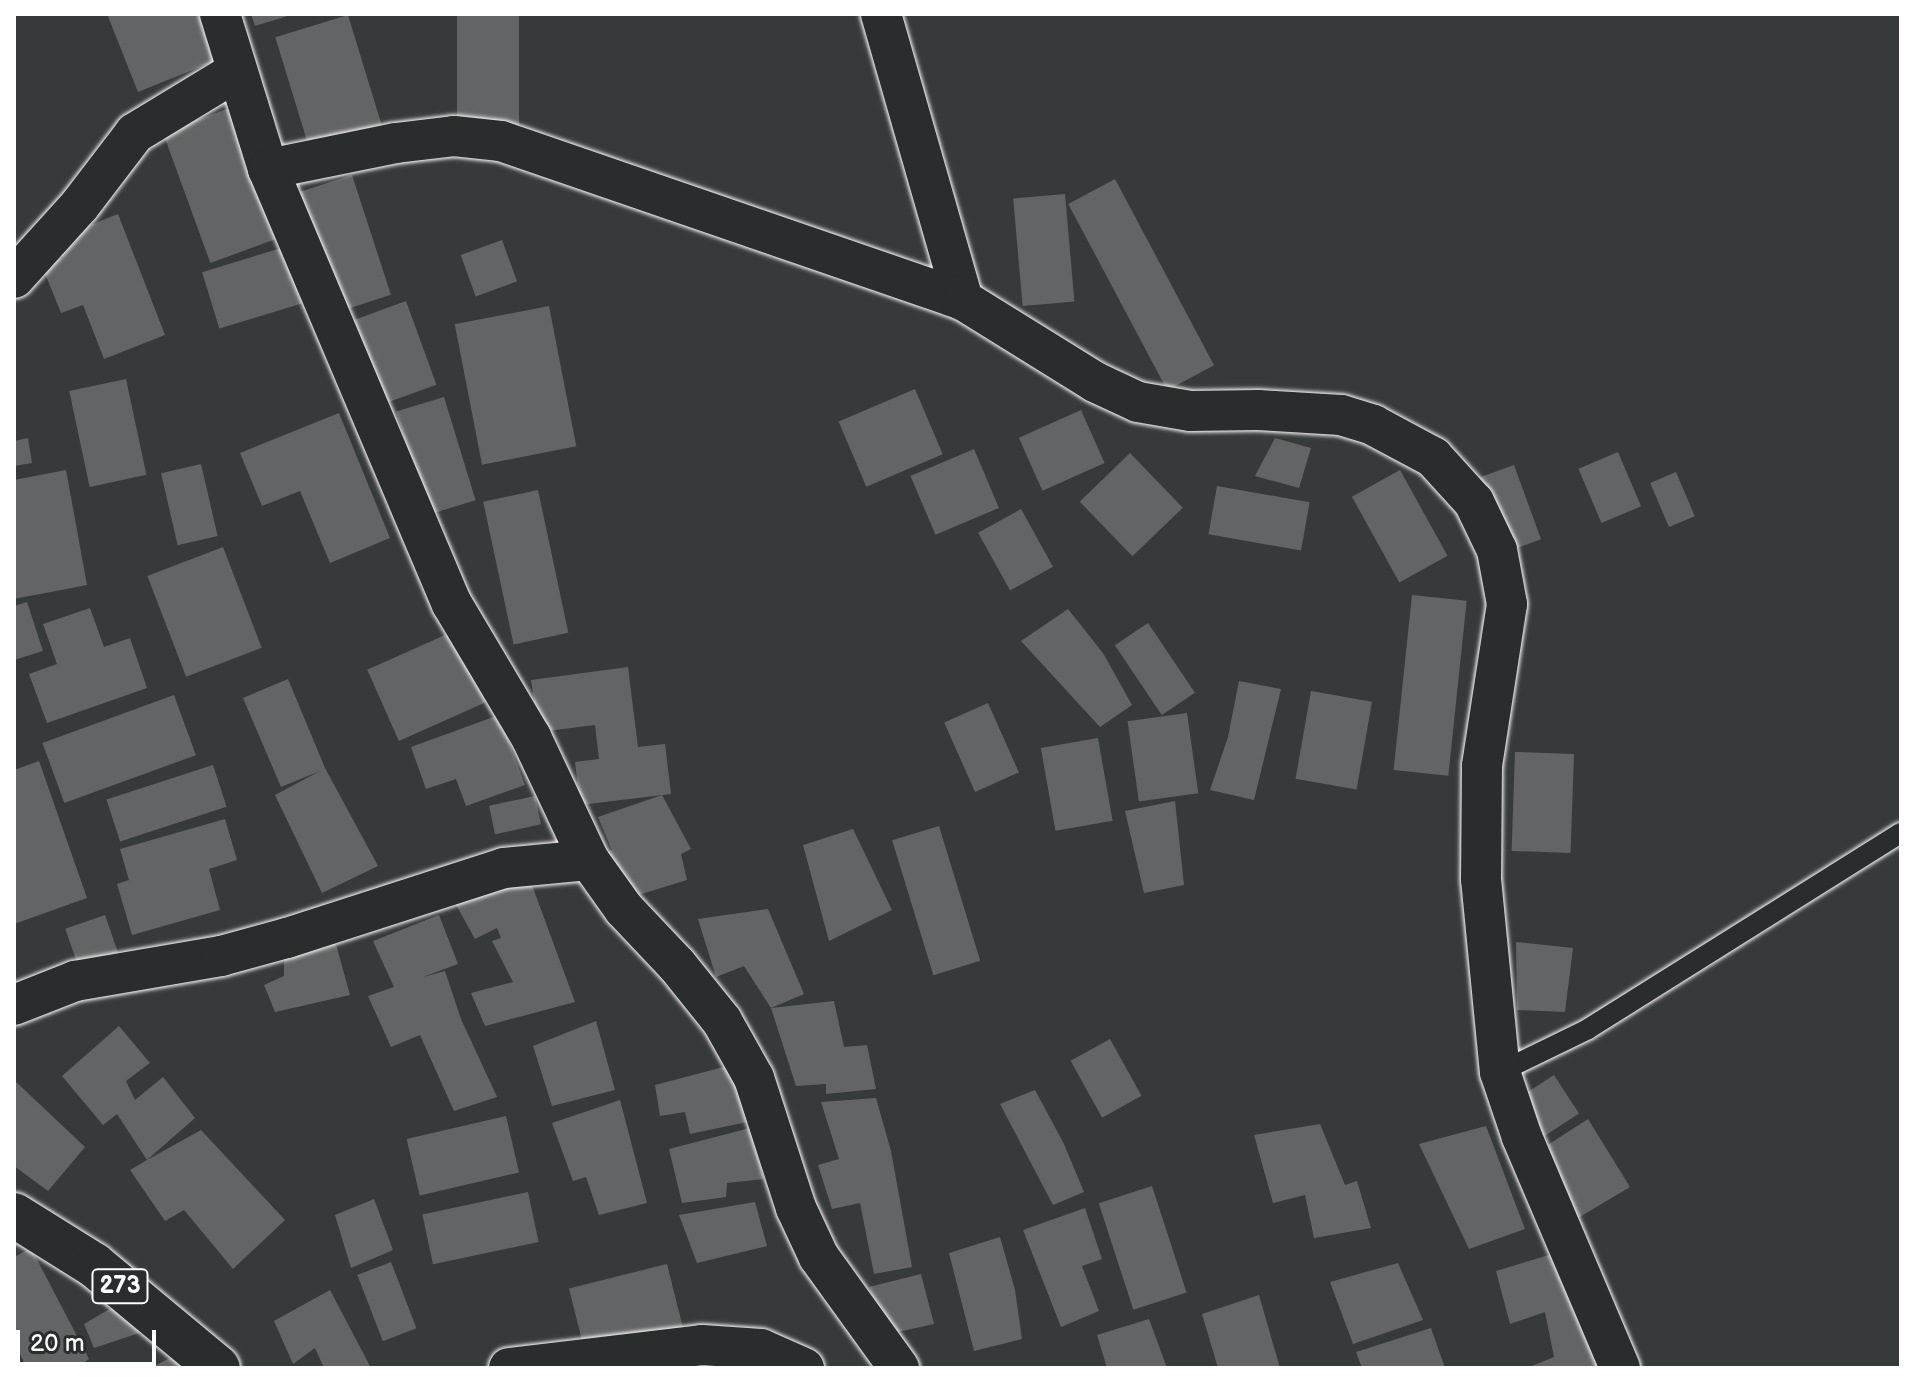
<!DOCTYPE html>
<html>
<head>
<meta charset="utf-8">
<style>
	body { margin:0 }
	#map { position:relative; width:1915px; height:1382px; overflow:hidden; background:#373a3b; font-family:"Balsamiq Sans",sans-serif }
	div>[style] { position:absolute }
	.building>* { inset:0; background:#636465; transform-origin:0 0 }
	.roads { filter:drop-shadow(0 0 2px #fff) drop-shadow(0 0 2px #fff) }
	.lane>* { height:20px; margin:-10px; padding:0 10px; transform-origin:10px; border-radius:10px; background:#2a2d2e }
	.street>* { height:40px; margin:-20px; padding:0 20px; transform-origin:20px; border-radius:20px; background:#2a2d2e }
	.primary>* { height:44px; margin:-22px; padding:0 22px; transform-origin:22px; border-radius:22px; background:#2a2d2e }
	span { translate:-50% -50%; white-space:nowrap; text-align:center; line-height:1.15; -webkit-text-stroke:6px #2a2d2e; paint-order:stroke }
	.shield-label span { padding:2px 6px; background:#2a2d2e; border:2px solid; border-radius:6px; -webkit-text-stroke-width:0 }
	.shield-label { font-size:24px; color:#fff; font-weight:700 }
	.frame { position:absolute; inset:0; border:16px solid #fff; pointer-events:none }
	.scale { position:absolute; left:16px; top:1330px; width:140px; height:36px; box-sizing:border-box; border:4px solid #fff; border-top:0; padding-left:10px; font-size:24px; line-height:28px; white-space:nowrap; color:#fff; -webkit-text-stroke:6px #2a2d2e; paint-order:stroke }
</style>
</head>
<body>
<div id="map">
	<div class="building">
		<div style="clip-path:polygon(107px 14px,204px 14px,222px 58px,138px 92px)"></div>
		<div style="clip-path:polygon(251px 14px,291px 14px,291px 15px,255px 26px)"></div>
		<div style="left:457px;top:14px;width:62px;height:116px"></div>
		<div style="left:348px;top:15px;width:124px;height:76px;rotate:73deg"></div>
		<div style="left:238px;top:105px;width:139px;height:80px;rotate:70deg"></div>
		<div style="left:352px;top:175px;width:126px;height:55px;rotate:72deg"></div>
		<div style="left:1115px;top:179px;width:211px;height:53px;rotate:62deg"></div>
		<div style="left:1065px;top:194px;width:108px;height:52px;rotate:85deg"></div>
		<div style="clip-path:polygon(118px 214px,165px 335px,104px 359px,83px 305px,61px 313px,42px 266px,63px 258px,55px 239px)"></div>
		<div style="left:502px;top:240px;width:44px;height:44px;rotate:70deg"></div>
		<div style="left:291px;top:245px;width:59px;height:93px;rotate:73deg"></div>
		<div style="left:406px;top:301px;width:89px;height:59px;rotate:70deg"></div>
		<div style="left:549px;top:306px;width:143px;height:96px;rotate:79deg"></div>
		<div style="left:126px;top:379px;width:98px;height:58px;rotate:78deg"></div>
		<div style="left:915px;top:389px;width:71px;height:83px;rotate:67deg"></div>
		<div style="left:444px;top:397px;width:108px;height:50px;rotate:73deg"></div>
		<div style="left:1081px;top:410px;width:58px;height:68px;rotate:66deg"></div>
		<div style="clip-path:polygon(339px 413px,390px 538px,330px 563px,300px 491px,262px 506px,240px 453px)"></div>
		<div style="clip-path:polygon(28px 438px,32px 463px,14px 466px,14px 441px)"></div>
		<div style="clip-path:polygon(1275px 438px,1311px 448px,1299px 488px,1255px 476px)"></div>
		<div style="left:974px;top:449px;width:64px;height:69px;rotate:67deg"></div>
		<div style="left:1618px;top:452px;width:59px;height:43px;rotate:67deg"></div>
		<div style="left:1130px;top:453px;width:76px;height:70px;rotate:46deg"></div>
		<div style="left:201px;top:464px;width:74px;height:41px;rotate:77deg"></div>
		<div style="left:1514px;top:465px;width:79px;height:39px;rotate:70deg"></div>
		<div style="clip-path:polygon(66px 470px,87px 585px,14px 599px,14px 480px)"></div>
		<div style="left:1400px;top:470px;width:98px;height:55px;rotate:61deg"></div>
		<div style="left:1676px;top:472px;width:48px;height:28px;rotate:67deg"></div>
		<div style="left:1217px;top:486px;width:94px;height:49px;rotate:10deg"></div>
		<div style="left:538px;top:490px;width:146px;height:56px;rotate:78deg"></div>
		<div style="left:1021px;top:509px;width:66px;height:49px;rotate:61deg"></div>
		<div style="left:223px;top:547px;width:108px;height:81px;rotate:69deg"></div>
		<div style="left:1412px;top:595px;width:55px;height:176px;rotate:6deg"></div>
		<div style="clip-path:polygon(27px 602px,43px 651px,14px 660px,14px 606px)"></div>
		<div style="clip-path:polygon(90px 608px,104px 647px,130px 638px,147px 688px,47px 723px,29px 674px,57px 664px,43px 624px)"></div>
		<div style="clip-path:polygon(1068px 609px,1103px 653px,1132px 705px,1100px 727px,1021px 641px)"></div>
		<div style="left:1148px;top:623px;width:84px;height:40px;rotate:56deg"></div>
		<div style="left:454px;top:631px;width:78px;height:95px;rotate:66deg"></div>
		<div style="clip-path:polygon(628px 667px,638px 747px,665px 744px,671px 794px,580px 805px,575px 762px,599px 759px,595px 725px,539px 732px,531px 680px)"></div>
		<div style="clip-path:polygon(288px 679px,325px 768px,378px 866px,322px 893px,275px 795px,320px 771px,281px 787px,243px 698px)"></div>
		<div style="clip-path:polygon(1239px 681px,1281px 689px,1254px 800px,1210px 790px,1228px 737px)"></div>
		<div style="left:1311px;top:691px;width:62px;height:89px;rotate:10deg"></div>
		<div style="left:174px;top:695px;width:64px;height:140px;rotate:70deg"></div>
		<div style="left:988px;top:703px;width:76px;height:48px;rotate:66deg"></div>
		<div style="left:1187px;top:713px;width:81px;height:60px;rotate:82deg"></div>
		<div style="clip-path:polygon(499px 715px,525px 785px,466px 806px,456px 779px,426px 789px,411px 747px)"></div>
		<div style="left:1098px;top:738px;width:84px;height:58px;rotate:80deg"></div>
		<div style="left:1574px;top:754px;width:99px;height:59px;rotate:92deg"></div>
		<div style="clip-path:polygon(39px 761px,87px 898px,14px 924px,14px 770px)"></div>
		<div style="left:213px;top:765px;width:44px;height:112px;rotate:72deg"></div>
		<div style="clip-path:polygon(662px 795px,691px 849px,681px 854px,687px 880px,635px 896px,626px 876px,615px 876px,601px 855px,612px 850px,598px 817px)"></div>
		<div style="left:535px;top:796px;width:29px;height:47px;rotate:78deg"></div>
		<div style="clip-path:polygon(1175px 801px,1184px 885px,1144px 893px,1125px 811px)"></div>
		<div style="clip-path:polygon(225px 819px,237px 860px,209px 869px,220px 910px,132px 935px,117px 884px,129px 880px,120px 849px)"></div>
		<div style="left:939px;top:826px;width:141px;height:49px;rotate:73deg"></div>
		<div style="clip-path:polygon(853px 829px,892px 910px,829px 941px,803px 845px)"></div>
		<div style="clip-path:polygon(529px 877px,575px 1002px,485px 1026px,471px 993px,513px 982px,492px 941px,501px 938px,497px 928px,475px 939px,454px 901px)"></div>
		<div style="clip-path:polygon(768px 909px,804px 994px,771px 1008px,744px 966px,716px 977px,698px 919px)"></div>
		<div style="left:105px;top:915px;width:53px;height:42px;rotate:71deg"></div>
		<div style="clip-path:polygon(439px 915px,458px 964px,423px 977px,445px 971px,461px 1019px,497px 1097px,454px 1111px,420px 1035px,391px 1047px,368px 996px,394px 987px,373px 941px)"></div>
		<div style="clip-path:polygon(334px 937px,350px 995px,275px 1012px,264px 985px,284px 976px,284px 955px)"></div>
		<div style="clip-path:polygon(1516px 942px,1573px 948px,1565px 1012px,1517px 1010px)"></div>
		<div style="clip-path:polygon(834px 1001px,844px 1047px,867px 1045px,876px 1089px,826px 1094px,826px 1084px,796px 1086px,771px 1008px)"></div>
		<div style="clip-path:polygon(596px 1021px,615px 1090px,552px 1106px,533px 1046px)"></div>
		<div style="clip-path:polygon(119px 1026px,150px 1063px,126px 1081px,135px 1100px,163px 1077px,195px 1118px,147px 1160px,201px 1130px,285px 1220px,233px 1269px,184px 1210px,165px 1221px,130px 1170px,147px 1160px,117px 1114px,103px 1125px,62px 1076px)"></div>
		<div style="left:1110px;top:1039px;width:65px;height:45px;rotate:61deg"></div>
		<div style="clip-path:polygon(731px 1065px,752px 1121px,690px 1134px,685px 1112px,660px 1116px,655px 1085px)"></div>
		<div style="left:1554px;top:1075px;width:46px;height:42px;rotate:57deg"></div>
		<div style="clip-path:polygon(14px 1080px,85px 1147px,48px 1191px,14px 1166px)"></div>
		<div style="clip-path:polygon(1035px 1090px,1064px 1144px,1084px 1192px,1053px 1205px,1000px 1104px)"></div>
		<div style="clip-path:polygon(876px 1098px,891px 1151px,912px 1267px,874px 1274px,860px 1203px,832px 1209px,818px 1165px,839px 1159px,821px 1102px)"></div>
		<div style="clip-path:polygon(620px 1100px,647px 1203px,599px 1215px,586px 1177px,573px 1181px,552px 1123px)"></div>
		<div style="left:506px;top:1116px;width:58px;height:102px;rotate:77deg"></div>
		<div style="clip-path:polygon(1588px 1119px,1630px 1187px,1573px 1221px,1546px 1174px,1558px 1169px,1546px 1146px)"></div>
		<div style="clip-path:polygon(1320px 1124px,1345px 1185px,1357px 1181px,1371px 1228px,1314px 1238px,1305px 1195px,1273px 1203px,1254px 1135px)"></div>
		<div style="clip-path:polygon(1486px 1126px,1525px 1229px,1469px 1249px,1419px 1144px)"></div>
		<div style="clip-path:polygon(750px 1128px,764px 1179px,727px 1183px,726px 1197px,682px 1203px,669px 1149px)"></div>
		<div style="left:1152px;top:1186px;width:112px;height:56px;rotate:72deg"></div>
		<div style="left:528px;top:1192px;width:51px;height:108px;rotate:78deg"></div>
		<div style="clip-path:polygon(374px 1199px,393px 1250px,351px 1268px,335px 1215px)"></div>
		<div style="clip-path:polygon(755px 1202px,767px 1246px,697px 1263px,679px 1215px)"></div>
		<div style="clip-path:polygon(1085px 1208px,1102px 1259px,1082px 1266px,1099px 1311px,1061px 1327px,1023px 1230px)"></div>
		<div style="clip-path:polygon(1000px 1237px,1015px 1290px,1022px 1339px,974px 1351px,949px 1253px)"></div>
		<div style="clip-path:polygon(31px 1248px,89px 1359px,76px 1368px,27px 1368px,14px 1342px,14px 1257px)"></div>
		<div style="clip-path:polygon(1549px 1255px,1561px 1263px,1607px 1368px,1527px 1368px,1554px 1357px,1545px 1312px,1510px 1324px,1496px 1271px)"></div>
		<div style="left:391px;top:1262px;width:71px;height:36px;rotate:69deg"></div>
		<div style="clip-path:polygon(1398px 1263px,1423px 1320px,1353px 1344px,1330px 1282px)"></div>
		<div style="left:667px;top:1264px;width:72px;height:101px;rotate:76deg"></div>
		<div style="clip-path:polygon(921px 1274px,934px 1324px,889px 1334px,869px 1287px)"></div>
		<div style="clip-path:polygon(330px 1290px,371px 1368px,324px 1368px,315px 1348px,293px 1364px,274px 1321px)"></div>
		<div style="clip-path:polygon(1259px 1295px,1280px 1368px,1218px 1368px,1202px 1314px)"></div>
		<div style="clip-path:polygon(123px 1301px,145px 1331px,94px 1348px,84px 1324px)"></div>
		<div style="clip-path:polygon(1149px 1319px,1167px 1368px,1107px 1368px,1097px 1335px)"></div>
		<div style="clip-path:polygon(1431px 1328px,1445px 1368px,1362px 1368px,1356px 1352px)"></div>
		<div style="clip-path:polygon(180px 1353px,194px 1368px,150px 1368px)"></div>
	</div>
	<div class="roads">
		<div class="lane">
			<div style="left:1500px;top:1072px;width:98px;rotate:-26deg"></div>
			<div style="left:1588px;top:1029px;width:369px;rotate:-32.1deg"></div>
		</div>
		<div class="street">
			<div style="left:220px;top:14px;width:162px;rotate:72.8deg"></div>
			<div style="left:268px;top:169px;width:472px;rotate:67.1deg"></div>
			<div style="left:452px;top:604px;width:155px;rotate:59.3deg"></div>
			<div style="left:531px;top:737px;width:136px;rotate:64.8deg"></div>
			<div style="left:589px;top:860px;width:60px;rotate:54.5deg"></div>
			<div style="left:624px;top:909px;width:77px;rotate:46.6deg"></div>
			<div style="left:677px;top:965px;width:72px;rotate:51.2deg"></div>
			<div style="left:722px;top:1021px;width:65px;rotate:60.7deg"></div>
			<div style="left:754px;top:1078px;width:137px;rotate:72.1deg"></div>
			<div style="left:796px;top:1208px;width:54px;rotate:64.9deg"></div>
			<div style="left:819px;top:1257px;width:137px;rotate:54.2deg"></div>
			<div style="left:881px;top:14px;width:298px;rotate:74deg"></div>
			<div style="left:268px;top:169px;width:131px;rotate:-11.5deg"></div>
			<div style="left:396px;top:143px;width:58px;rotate:-6.9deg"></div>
			<div style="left:454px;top:136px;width:47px;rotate:6.1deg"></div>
			<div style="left:501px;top:141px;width:489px;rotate:19deg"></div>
			<div style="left:963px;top:300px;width:155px;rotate:31.8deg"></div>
			<div style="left:1095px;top:382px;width:47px;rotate:24.9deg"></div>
			<div style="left:1138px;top:402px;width:53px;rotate:9.8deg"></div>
			<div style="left:1190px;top:411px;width:68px;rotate:-0.8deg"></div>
			<div style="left:1258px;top:410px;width:83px;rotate:3.4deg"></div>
			<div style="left:1341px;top:415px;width:34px;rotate:17deg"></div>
			<div style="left:1373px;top:425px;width:68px;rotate:28.1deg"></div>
			<div style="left:1433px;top:457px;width:61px;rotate:47.7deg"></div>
			<div style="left:1474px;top:502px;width:53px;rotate:64.4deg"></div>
			<div style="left:1497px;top:550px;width:55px;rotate:79.5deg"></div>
			<div style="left:1507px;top:604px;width:164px;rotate:98.8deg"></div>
			<div style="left:1482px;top:766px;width:113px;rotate:90.5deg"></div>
			<div style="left:1481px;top:879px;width:194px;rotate:84.4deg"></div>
			<div style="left:1500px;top:1072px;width:69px;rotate:71.3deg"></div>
			<div style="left:1522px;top:1137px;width:251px;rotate:67deg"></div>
			<div style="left:14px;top:278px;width:98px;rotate:-47.9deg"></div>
			<div style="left:80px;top:205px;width:91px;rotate:-52.6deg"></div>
			<div style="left:135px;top:133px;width:119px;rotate:-31.3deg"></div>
			<div style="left:14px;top:1005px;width:66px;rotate:-21.5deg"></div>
			<div style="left:75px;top:981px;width:148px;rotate:-9.7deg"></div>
			<div style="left:221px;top:956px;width:68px;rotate:-15.3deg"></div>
			<div style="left:287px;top:938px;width:228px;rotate:-17.9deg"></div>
			<div style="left:504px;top:868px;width:85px;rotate:-5.4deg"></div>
			<div style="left:509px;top:1368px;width:194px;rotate:-6.8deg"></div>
			<div style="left:702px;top:1345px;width:59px;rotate:3.9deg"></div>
			<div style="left:761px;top:1349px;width:47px;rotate:23.8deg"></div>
		</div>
		<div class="primary">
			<div style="left:14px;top:1215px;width:94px;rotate:32deg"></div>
			<div style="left:94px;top:1265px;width:161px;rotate:39.7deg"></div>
		</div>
	</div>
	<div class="shield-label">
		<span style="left:120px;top:1286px">273</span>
	</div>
	<div class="frame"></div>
	<div class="scale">20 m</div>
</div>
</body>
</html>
